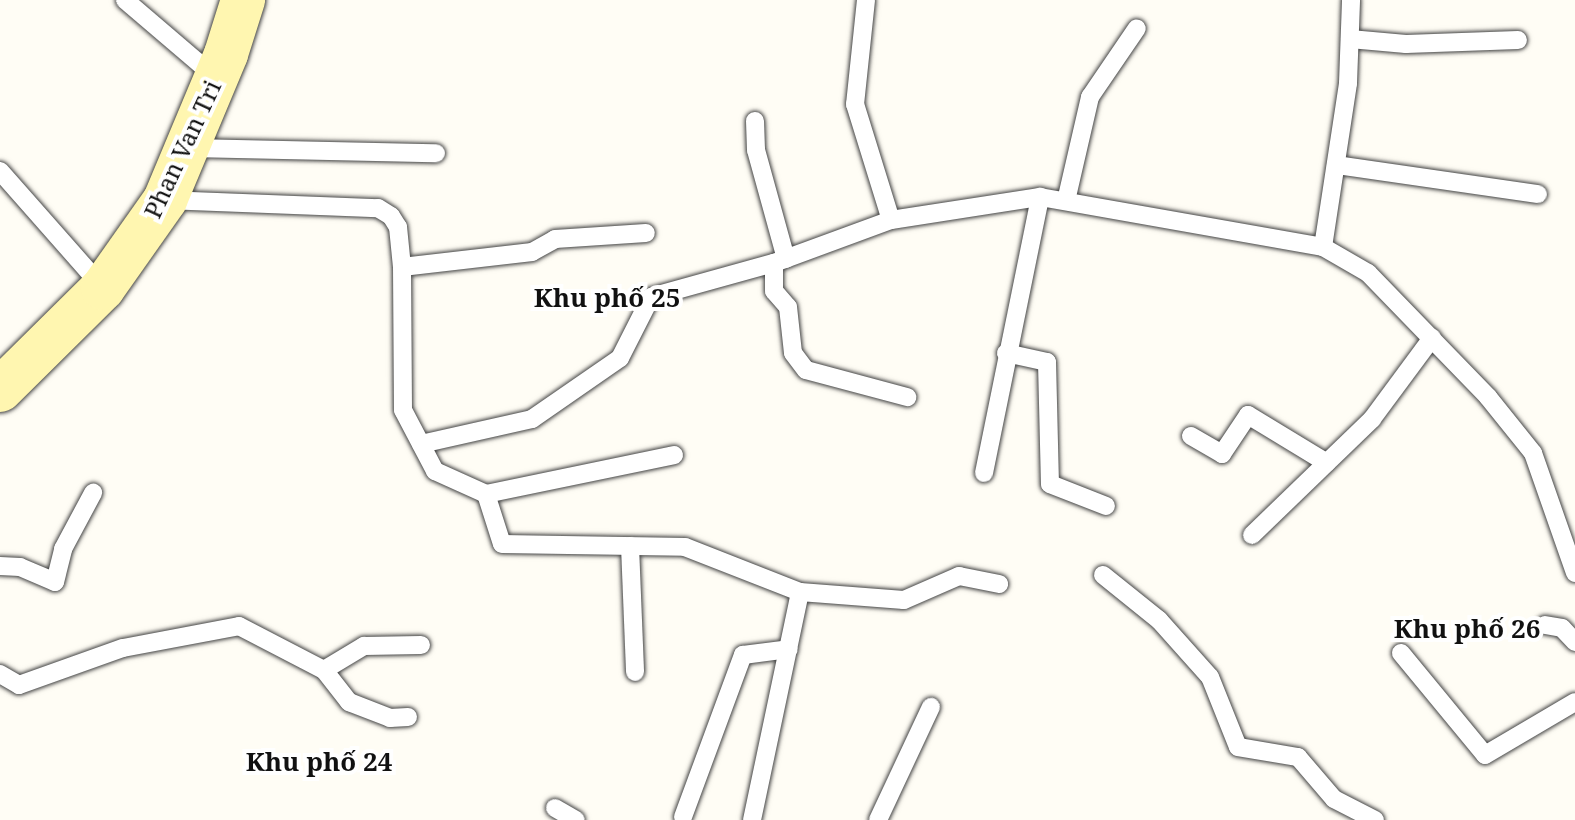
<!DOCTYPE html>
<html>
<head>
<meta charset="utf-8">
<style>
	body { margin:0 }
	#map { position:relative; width:1575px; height:820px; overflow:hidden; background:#fffdf5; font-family:"Noto Serif",serif }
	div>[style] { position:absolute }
	.roads { filter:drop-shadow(0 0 2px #444) drop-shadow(0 0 2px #444) }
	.service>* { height:18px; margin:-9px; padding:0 9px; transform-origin:9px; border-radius:9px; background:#fff }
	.secondary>* { height:44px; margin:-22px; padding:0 22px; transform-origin:22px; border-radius:22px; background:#fff6b0 }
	span { translate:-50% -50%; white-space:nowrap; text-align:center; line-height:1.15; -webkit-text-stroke:8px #fff; paint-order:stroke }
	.street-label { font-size:24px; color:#111 }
	.neighbourhood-label { font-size:26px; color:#111; font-weight:700 }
</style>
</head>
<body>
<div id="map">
	<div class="roads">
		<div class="service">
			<div style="left:125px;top:0;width:118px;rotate:40.5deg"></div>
			<div style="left:866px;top:0;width:105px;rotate:96deg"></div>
			<div style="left:855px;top:104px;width:121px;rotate:72.8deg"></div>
			<div style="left:1350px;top:39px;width:56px;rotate:5.1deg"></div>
			<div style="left:1406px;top:44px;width:112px;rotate:-2deg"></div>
			<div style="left:755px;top:121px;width:29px;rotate:88deg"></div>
			<div style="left:756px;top:150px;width:113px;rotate:74.6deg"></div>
			<div style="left:188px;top:148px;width:248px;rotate:1.2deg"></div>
			<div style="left:1336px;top:165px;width:204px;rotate:8.2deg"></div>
			<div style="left:0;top:171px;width:156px;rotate:48.6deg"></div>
			<div style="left:165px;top:200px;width:213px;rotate:2.2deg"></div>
			<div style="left:378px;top:208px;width:15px;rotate:32deg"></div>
			<div style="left:391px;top:216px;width:13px;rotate:58deg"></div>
			<div style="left:398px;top:227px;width:40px;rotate:84.3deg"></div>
			<div style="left:402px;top:267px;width:143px;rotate:89.6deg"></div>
			<div style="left:403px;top:410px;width:69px;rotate:62.3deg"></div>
			<div style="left:435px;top:471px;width:56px;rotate:24.3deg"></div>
			<div style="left:486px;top:494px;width:52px;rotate:72.3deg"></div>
			<div style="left:502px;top:544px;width:183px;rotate:0.9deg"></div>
			<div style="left:685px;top:547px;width:123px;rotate:21.4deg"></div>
			<div style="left:1066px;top:201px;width:107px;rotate:-77deg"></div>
			<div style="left:1090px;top:97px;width:83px;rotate:-55.7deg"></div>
			<div style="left:1323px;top:247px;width:166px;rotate:-81.3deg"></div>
			<div style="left:1348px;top:83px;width:83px;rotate:-87.9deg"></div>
			<div style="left:774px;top:263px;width:28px;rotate:90deg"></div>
			<div style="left:774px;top:291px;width:21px;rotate:49deg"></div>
			<div style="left:788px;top:307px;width:46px;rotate:83.8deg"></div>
			<div style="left:793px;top:353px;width:21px;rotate:53deg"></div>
			<div style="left:806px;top:370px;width:105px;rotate:15deg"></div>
			<div style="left:402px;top:267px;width:131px;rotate:-6.6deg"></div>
			<div style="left:532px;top:252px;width:26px;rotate:-29deg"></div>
			<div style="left:555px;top:239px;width:91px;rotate:-3.8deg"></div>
			<div style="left:1006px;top:353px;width:42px;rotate:12.4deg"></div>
			<div style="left:1047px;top:362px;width:122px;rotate:88.6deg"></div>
			<div style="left:1050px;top:484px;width:60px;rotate:21.4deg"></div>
			<div style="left:1191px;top:436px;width:36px;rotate:30deg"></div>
			<div style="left:1222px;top:454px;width:47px;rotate:-56.3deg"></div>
			<div style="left:1248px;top:415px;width:92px;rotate:31.3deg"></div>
			<div style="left:421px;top:444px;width:114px;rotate:-12.7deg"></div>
			<div style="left:532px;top:419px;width:107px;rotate:-34.7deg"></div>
			<div style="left:620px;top:358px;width:68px;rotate:-63.1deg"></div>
			<div style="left:651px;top:297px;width:128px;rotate:-15.5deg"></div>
			<div style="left:774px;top:263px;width:125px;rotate:-20.2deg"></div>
			<div style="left:891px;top:220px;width:151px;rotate:-8.8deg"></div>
			<div style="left:1040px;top:197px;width:287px;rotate:10deg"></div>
			<div style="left:1323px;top:247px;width:52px;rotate:30deg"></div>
			<div style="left:1368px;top:273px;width:173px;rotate:45.9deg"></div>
			<div style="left:1488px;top:397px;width:72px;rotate:51.2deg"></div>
			<div style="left:1533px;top:453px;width:127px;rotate:70.7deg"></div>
			<div style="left:984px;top:473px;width:282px;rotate:-78.5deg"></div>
			<div style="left:486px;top:494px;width:192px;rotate:-11.7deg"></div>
			<div style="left:1252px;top:535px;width:167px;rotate:-44deg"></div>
			<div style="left:1372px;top:419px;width:101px;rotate:-53.5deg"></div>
			<div style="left:630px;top:546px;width:126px;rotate:87.7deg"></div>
			<div style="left:0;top:566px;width:20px;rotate:3deg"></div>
			<div style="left:20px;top:567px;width:38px;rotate:23deg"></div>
			<div style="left:55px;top:582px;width:34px;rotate:-76deg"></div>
			<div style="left:63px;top:549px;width:64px;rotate:-61.8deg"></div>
			<div style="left:1103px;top:575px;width:72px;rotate:38.8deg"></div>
			<div style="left:1159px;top:620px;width:76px;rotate:48.2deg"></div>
			<div style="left:1210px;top:677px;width:75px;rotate:68.2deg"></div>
			<div style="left:1238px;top:747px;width:61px;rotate:9.5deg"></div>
			<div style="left:1298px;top:757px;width:55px;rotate:49.4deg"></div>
			<div style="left:1334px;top:799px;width:46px;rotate:27.1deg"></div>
			<div style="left:1545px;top:625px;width:17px;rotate:10deg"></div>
			<div style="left:1562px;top:628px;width:19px;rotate:47deg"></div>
			<div style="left:1401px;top:653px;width:132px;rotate:50.5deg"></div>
			<div style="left:1485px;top:755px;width:104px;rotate:-30.5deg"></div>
			<div style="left:324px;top:670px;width:47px;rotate:-31deg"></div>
			<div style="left:364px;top:646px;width:57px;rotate:-1deg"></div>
			<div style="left:0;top:674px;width:22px;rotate:30deg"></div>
			<div style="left:19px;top:685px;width:110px;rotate:-19.6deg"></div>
			<div style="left:123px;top:648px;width:118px;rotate:-10.7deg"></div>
			<div style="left:239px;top:626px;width:96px;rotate:27.4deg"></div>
			<div style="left:324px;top:670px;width:41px;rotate:52deg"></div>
			<div style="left:349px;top:702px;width:44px;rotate:21.3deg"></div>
			<div style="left:390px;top:718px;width:18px;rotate:-3deg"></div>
			<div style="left:555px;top:808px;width:24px;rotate:30deg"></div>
			<div style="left:683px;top:817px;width:173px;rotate:-69.7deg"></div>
			<div style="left:743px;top:655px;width:46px;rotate:-7.4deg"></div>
			<div style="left:752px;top:820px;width:233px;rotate:-78.1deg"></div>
			<div style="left:800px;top:592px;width:104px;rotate:4.4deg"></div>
			<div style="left:904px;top:600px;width:60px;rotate:-23.6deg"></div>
			<div style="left:959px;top:576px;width:41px;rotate:11.3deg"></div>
			<div style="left:878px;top:820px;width:125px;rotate:-64.9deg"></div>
		</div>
		<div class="secondary">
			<div style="left:0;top:390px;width:145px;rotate:-44.7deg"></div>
			<div style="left:103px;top:288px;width:108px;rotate:-54.8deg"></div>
			<div style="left:165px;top:200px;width:158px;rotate:-67.3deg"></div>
			<div style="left:226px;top:54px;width:57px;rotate:-72.5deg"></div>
		</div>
	</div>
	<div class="street-label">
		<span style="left:182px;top:149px;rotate:-65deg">Phan Van Tri</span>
	</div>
	<div class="neighbourhood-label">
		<span style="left:607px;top:298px">Khu phố 25</span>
		<span style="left:1467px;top:629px">Khu phố 26</span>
		<span style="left:319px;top:762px">Khu phố 24</span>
	</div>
</div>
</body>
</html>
